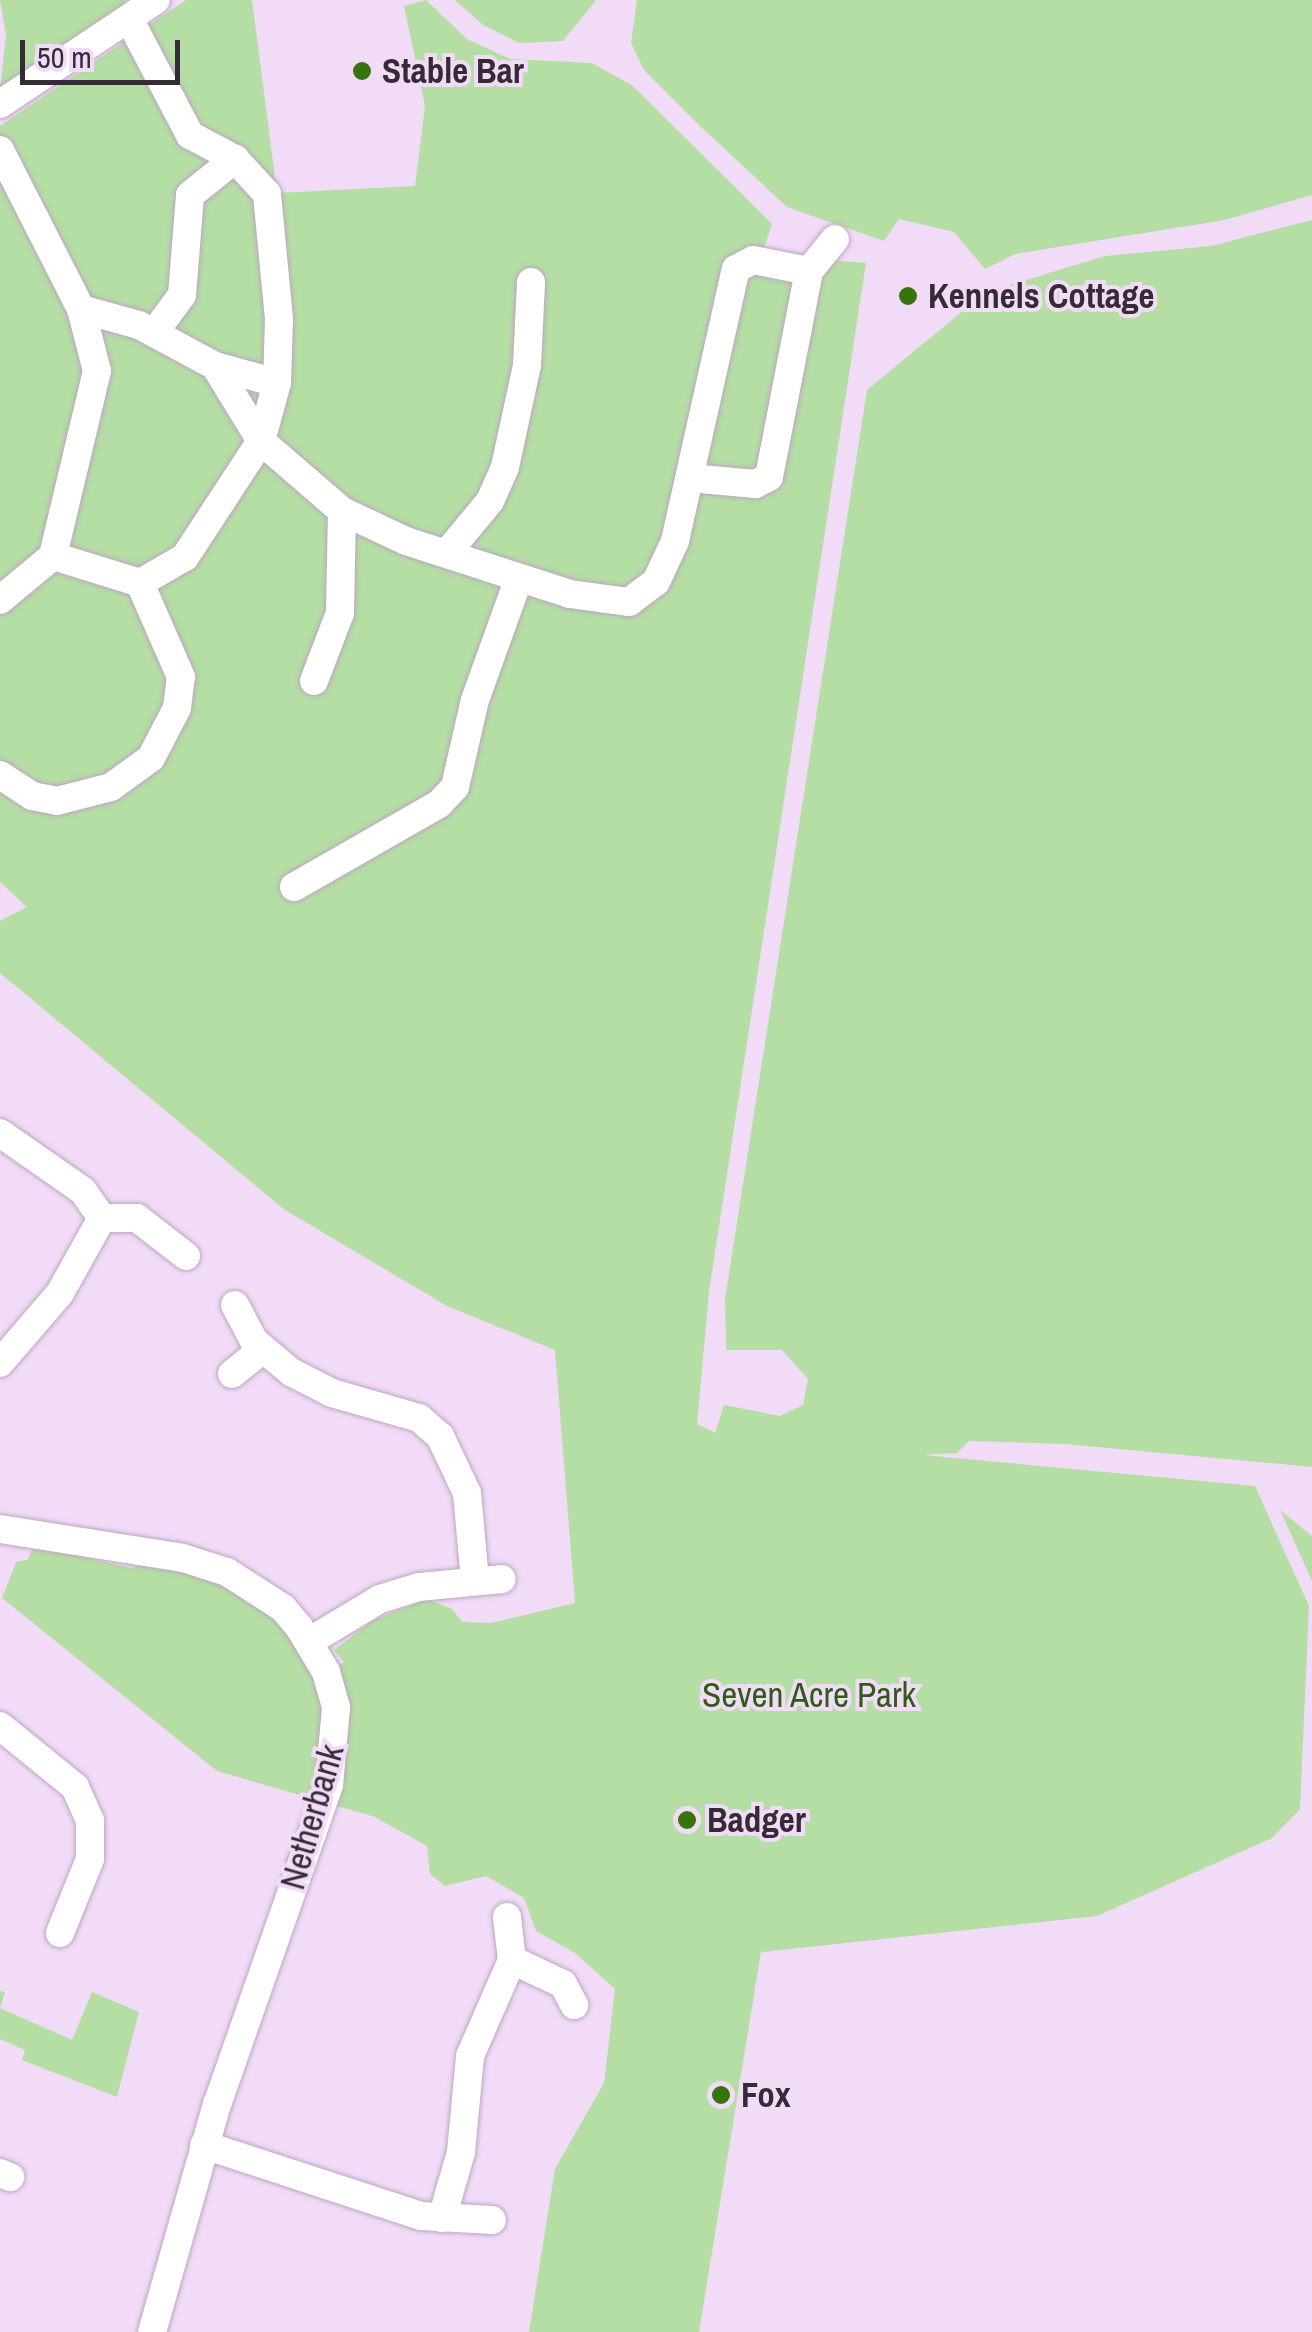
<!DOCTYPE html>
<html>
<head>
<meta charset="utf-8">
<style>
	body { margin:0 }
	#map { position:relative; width:1312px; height:2332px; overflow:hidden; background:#f2dbf7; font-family:"Archivo Narrow",sans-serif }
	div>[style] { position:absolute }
	.green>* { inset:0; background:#b4dea3 }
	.roads { filter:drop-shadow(0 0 2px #bca6c1) drop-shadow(0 0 2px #bca6c1) }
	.minor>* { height:28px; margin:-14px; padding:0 14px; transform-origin:14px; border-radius:14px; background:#fff }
	.dots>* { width:28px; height:28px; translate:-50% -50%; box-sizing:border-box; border:5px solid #f2dbf7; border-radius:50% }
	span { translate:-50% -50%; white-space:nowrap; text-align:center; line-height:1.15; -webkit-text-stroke:8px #f2dbf7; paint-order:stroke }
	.poi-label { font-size:35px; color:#342b36; font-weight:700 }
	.left { translate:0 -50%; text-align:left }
	.park-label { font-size:35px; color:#2e5c16 }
	.street-label { font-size:35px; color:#342b36 }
	.scale { position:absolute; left:20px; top:40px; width:160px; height:45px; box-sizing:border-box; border:5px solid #342b36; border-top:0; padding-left:12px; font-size:30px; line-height:35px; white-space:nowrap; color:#342b36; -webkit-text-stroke:8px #f2dbf7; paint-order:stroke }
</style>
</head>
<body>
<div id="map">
	<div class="green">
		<div style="clip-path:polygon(0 0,126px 0,114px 18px,0 90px,6px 35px)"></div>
		<div style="clip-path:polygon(186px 0,252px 0,277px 193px,415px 186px,425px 106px,404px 6px,426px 0,467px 39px,510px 59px,592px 63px,633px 86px,772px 224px,762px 254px,866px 263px,709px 1292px,697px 1424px,715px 1433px,724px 1405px,780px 1416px,803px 1405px,808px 1379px,782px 1350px,726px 1350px,725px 1299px,867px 390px,986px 292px,1105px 256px,1211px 246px,1312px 220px,1312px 1467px,1065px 1444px,969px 1441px,957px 1453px,923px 1455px,1255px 1486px,1309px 1606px,1300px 1809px,1272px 1838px,1097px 1916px,761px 1952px,699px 2332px,529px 2332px,555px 2169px,604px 2083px,615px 1989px,575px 1953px,536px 1931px,524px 1898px,486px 1876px,445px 1886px,430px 1874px,427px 1846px,375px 1817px,217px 1771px,2px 1598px,16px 1562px,27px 1560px,34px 1546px,131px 1568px,151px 1562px,219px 1581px,283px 1624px,316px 1681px,344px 1662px,334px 1650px,372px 1621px,427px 1599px,452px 1609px,462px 1622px,491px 1623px,575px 1603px,555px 1350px,447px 1306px,285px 1210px,0 973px,0 921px,27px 907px,0 882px,0 126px)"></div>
		<div style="clip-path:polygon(455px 0,596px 0,563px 41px,519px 43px,483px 25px)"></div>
		<div style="clip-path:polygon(637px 0,1312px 0,1312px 195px,1225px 220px,1015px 254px,985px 269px,954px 232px,899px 219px,884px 241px,787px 207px,699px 125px,644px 70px,631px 43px)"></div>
		<div style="clip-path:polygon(1280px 1510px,1312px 1536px,1312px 1581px)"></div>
		<div style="clip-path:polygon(0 1991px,5px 1992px,0 2008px,72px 2040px,92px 1992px,139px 2012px,117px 2097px,22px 2060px,25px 2050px,0 2039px)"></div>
	</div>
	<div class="roads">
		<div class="minor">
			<div style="left:0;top:104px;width:187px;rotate:-33.7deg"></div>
			<div style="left:0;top:150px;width:178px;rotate:63deg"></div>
			<div style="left:81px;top:309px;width:64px;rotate:75.5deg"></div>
			<div style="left:97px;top:371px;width:190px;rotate:103.4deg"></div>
			<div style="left:53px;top:556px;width:69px;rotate:140.3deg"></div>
			<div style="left:809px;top:271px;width:41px;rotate:-50.9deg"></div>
			<div style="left:81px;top:309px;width:60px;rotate:15.4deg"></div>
			<div style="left:139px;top:325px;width:86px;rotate:28.3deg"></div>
			<div style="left:215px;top:366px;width:64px;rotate:15.3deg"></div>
			<div style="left:154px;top:333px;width:47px;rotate:-53.6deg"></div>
			<div style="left:182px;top:295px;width:100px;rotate:-85.4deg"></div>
			<div style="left:190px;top:195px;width:58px;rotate:-38.7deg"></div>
			<div style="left:215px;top:366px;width:88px;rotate:58.5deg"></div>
			<div style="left:261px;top:441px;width:107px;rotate:40.8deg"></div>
			<div style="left:342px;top:511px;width:71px;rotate:25.1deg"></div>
			<div style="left:406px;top:541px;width:172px;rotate:17.9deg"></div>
			<div style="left:570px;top:594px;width:60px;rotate:7.7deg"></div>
			<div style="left:629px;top:602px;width:34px;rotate:-37deg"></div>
			<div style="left:656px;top:582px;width:45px;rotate:-65.1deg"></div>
			<div style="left:675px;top:541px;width:279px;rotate:-77.4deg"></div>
			<div style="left:736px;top:269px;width:19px;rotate:-28deg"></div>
			<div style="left:753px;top:260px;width:57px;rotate:11.1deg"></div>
			<div style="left:809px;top:271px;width:210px;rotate:101deg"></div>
			<div style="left:769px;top:477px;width:16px;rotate:153deg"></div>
			<div style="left:755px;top:484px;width:65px;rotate:-174.7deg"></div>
			<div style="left:447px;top:553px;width:67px;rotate:-50.4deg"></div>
			<div style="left:490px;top:501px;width:37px;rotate:-66deg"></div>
			<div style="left:505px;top:467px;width:104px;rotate:-77.8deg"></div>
			<div style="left:527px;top:365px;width:83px;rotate:-87.2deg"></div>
			<div style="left:53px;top:556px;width:91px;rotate:17.2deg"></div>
			<div style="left:140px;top:583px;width:52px;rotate:-30deg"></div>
			<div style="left:185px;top:557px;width:139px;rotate:-56.8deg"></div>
			<div style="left:261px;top:441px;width:60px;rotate:-74.6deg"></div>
			<div style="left:277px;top:383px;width:64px;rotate:-88.2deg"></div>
			<div style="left:279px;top:319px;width:126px;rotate:-95.5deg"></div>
			<div style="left:267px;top:194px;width:47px;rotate:-132.4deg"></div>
			<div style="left:235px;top:159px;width:51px;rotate:-151.9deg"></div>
			<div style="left:190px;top:135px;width:131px;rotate:-117.7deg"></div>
			<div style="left:314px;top:681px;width:73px;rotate:-69.1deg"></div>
			<div style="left:340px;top:613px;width:102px;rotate:-88.9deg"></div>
			<div style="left:0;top:775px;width:38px;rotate:33deg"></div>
			<div style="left:32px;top:796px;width:25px;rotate:11deg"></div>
			<div style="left:57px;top:801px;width:56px;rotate:-14.5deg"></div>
			<div style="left:111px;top:787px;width:49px;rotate:-35.9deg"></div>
			<div style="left:151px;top:758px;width:56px;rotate:-62.5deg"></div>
			<div style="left:177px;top:708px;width:31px;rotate:-83deg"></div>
			<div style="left:181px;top:677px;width:103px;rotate:-113.6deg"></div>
			<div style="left:294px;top:887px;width:167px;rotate:-29.8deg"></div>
			<div style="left:439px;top:804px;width:23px;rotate:-47deg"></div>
			<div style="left:455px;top:787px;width:89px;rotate:-77.1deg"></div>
			<div style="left:475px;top:700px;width:130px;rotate:-70.2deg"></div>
			<div style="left:0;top:1133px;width:101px;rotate:34.9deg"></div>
			<div style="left:83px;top:1191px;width:33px;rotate:55deg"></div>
			<div style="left:102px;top:1218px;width:35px"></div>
			<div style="left:137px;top:1218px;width:62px;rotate:37.8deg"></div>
			<div style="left:235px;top:1305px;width:41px;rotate:62.2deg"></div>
			<div style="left:254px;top:1341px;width:48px;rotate:40deg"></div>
			<div style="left:291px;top:1372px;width:46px;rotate:27.1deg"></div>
			<div style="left:332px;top:1393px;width:91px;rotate:16deg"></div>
			<div style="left:419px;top:1418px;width:28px;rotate:41deg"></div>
			<div style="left:440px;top:1436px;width:63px;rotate:64.7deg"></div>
			<div style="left:467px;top:1493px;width:88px;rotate:84.8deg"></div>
			<div style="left:0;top:1363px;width:92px;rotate:-49.4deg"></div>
			<div style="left:60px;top:1293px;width:86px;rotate:-60.8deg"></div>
			<div style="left:232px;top:1374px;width:40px;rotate:-39deg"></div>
			<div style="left:0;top:1529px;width:185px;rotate:9deg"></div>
			<div style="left:183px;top:1558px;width:46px;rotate:17.7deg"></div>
			<div style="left:227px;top:1572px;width:67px;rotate:32.7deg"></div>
			<div style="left:283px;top:1608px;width:25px;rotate:50deg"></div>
			<div style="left:299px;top:1627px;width:52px;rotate:59deg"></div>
			<div style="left:326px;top:1672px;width:37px;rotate:74deg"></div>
			<div style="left:336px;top:1708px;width:77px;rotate:95.2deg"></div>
			<div style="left:329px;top:1785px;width:338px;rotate:109.3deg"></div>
			<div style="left:217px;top:2104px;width:237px;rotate:105.9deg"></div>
			<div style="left:310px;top:1641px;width:82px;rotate:-31deg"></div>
			<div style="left:380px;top:1599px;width:41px;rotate:-17.1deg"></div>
			<div style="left:419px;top:1587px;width:83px;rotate:-5.5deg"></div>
			<div style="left:0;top:1726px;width:97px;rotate:39.1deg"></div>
			<div style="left:75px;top:1787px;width:36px;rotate:66deg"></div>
			<div style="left:90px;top:1820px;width:39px;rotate:90deg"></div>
			<div style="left:90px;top:1859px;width:80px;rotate:112.1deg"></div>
			<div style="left:507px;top:1917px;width:43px;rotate:83.4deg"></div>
			<div style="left:204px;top:2145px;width:228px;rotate:18.1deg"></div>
			<div style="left:421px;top:2216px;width:71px;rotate:3.2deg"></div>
			<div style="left:0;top:2173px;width:11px;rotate:22deg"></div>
			<div style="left:442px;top:2218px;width:69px;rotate:-73.9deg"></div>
			<div style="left:461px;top:2152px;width:96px;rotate:-84.6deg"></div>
			<div style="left:470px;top:2056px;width:105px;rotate:-66.4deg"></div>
			<div style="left:512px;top:1960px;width:56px;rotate:25.2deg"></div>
			<div style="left:563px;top:1984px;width:24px;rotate:62deg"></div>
		</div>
	</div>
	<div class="dots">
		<div style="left:362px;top:71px;background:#36740d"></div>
		<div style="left:908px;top:296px;background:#36740d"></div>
		<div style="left:687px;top:1820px;background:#36740d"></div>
		<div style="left:721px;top:2095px;background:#36740d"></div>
	</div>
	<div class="poi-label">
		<span class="left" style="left:382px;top:71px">Stable Bar</span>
		<span class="left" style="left:928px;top:296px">Kennels Cottage</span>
		<span class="left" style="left:707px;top:1820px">Badger</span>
		<span class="left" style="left:741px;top:2095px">Fox</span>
	</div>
	<div class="park-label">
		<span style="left:809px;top:1695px">Seven Acre Park</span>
	</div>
	<div class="street-label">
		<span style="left:312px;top:1817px;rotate:-74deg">Netherbank</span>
	</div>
	<div class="scale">50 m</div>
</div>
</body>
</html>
